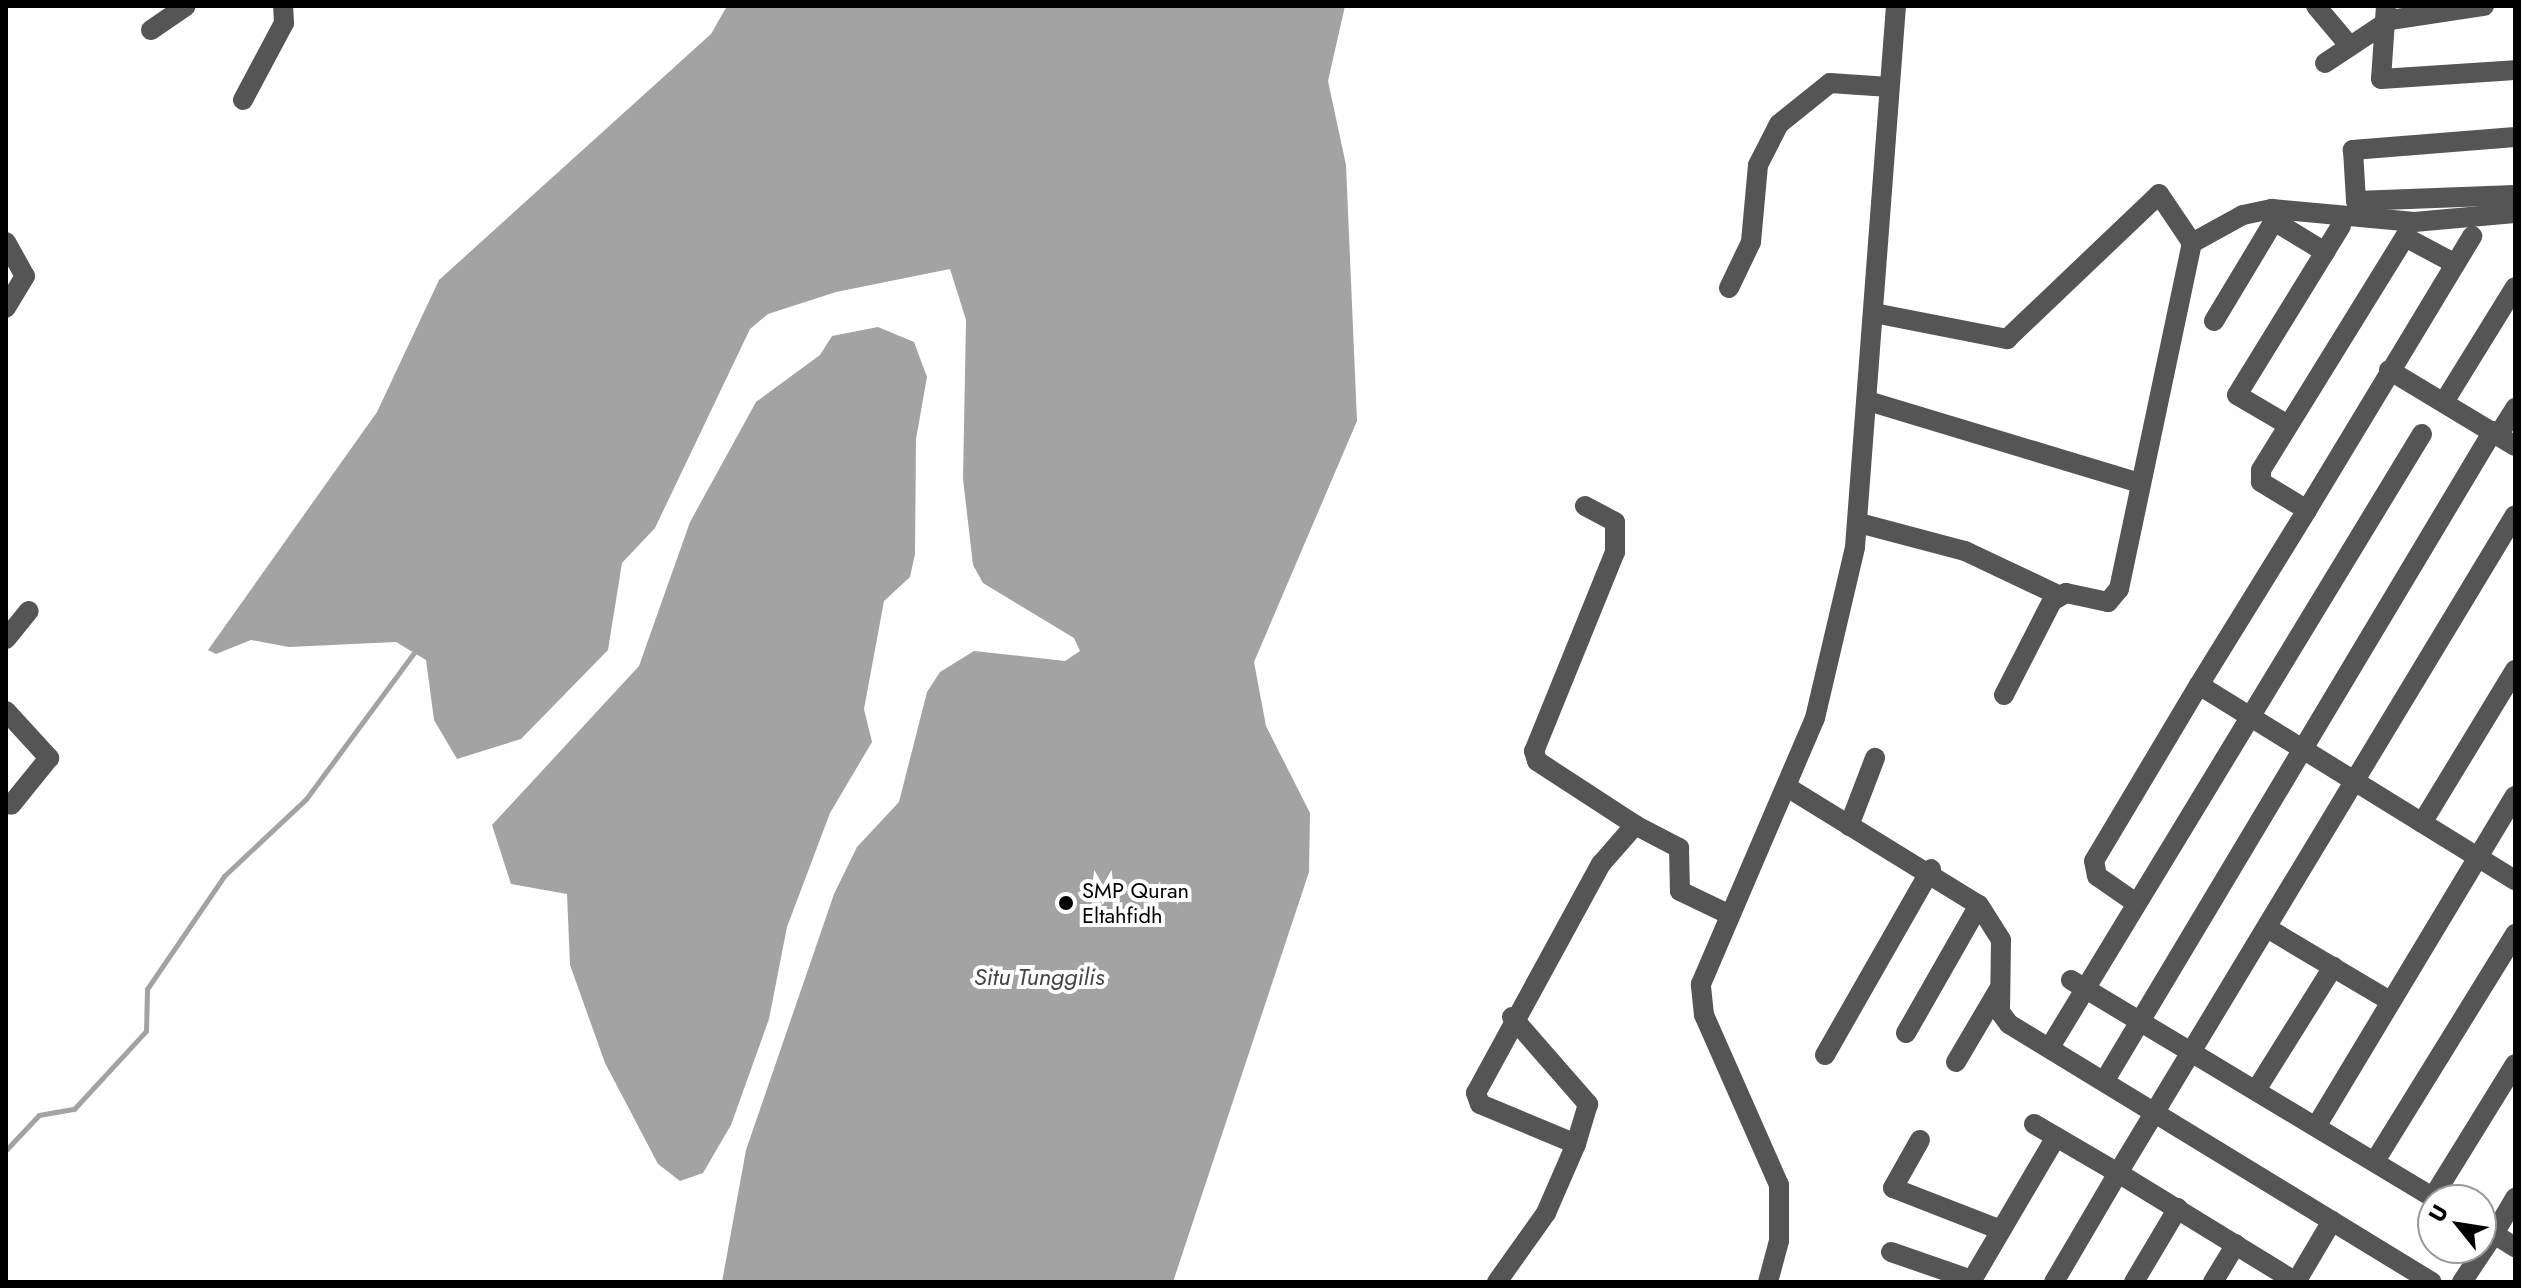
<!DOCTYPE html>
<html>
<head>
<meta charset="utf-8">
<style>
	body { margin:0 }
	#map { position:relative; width:2521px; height:1288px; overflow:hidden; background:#fff; font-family:Jost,sans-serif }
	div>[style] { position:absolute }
	.water>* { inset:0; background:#a3a3a3 }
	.stream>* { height:5px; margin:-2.5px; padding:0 2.5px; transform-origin:2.5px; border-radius:2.5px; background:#a3a3a3 }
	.minor>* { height:20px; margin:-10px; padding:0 10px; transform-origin:10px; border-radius:10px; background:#555 }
	.dots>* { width:22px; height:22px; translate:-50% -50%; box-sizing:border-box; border:4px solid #fff; border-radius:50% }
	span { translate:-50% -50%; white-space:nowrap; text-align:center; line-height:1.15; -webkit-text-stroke:8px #fff; paint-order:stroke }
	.poi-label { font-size:22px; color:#000 }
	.left { translate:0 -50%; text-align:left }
	.water-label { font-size:24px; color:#444; font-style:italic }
	.frame { position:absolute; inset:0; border:8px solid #000; pointer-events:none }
	.north { position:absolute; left:2417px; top:1184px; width:80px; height:80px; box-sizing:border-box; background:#fff; border:2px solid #999; border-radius:50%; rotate:300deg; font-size:22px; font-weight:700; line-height:32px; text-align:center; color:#000 }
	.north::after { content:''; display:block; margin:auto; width:28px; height:36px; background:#000; clip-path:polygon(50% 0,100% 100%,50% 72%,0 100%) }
</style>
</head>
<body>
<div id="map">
	<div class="water">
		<div style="clip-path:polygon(727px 6px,1345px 6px,1328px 81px,1346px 165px,1357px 421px,1254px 662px,1266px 726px,1310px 813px,1309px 872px,1173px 1282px,722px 1282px,746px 1150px,834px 894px,857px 847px,899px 802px,927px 692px,940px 672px,974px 651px,1065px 661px,1080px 651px,1074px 638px,983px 583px,973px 565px,963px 479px,966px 320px,950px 269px,836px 292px,768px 314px,750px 329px,655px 528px,622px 563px,608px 650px,521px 739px,457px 759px,434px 720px,426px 660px,396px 642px,289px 647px,251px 640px,216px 654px,208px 650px,377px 412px,439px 280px,711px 34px)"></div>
		<div style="clip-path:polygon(878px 327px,914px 342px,927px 377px,916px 439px,915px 554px,910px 577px,884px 601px,864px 709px,872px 742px,830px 813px,787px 927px,769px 1019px,731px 1125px,703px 1173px,680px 1181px,658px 1164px,605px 1063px,570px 965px,567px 894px,511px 884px,492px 825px,639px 666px,690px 522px,756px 402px,820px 355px,832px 336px)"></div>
	</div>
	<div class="stream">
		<div style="left:6px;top:1150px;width:48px;rotate:-46.7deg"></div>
		<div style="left:39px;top:1115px;width:36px;rotate:-10deg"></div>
		<div style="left:74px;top:1109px;width:106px;rotate:-47.3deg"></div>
		<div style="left:146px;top:1031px;width:42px;rotate:-88.6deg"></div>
		<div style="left:147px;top:989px;width:137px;rotate:-55.7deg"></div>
		<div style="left:224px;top:876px;width:112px;rotate:-43.2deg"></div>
		<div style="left:306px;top:799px;width:184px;rotate:-53.6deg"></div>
	</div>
	<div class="minor">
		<div style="left:2316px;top:6px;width:50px;rotate:49.9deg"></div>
		<div style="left:2386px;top:6px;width:73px;rotate:93.9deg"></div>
		<div style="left:2381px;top:79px;width:134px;rotate:-3.8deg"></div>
		<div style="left:151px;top:30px;width:42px;rotate:-34.4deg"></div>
		<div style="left:2325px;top:63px;width:78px;rotate:-33.5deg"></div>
		<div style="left:2390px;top:20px;width:95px;rotate:-8.5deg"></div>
		<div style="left:243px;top:100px;width:87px;rotate:-62deg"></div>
		<div style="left:284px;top:23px;width:17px;rotate:-93deg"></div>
		<div style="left:2515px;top:137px;width:163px;rotate:175.4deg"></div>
		<div style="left:2353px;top:150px;width:51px;rotate:86.6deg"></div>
		<div style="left:2356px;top:201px;width:159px;rotate:-2.2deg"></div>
		<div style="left:6px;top:242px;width:39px;rotate:61deg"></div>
		<div style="left:25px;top:276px;width:37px;rotate:121deg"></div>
		<div style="left:1729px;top:288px;width:51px;rotate:-64.4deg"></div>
		<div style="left:1751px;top:242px;width:77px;rotate:-84.8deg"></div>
		<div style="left:1758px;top:165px;width:46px;rotate:-62.9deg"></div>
		<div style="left:1779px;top:124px;width:65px;rotate:-38.8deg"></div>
		<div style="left:1830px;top:83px;width:59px;rotate:3.9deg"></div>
		<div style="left:1874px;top:313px;width:136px;rotate:11.1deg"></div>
		<div style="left:2007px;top:339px;width:210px;rotate:-43.6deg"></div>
		<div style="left:2159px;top:194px;width:59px;rotate:56deg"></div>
		<div style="left:2214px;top:321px;width:117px;rotate:-59deg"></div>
		<div style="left:2274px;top:221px;width:60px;rotate:31.3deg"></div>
		<div style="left:2389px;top:370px;width:147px;rotate:31.1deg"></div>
		<div style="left:1868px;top:401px;width:283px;rotate:16.8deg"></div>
		<div style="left:2444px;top:402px;width:135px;rotate:-58.3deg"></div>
		<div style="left:2288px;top:425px;width:59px;rotate:-149.5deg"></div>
		<div style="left:2237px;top:395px;width:198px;rotate:-58.4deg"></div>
		<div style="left:2499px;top:434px;width:31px;rotate:-58deg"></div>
		<div style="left:1585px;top:506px;width:34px;rotate:28deg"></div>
		<div style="left:1615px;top:522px;width:30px;rotate:90deg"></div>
		<div style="left:1615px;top:552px;width:215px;rotate:112.1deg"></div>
		<div style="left:1534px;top:751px;width:10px;rotate:73deg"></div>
		<div style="left:1537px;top:761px;width:117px;rotate:33.1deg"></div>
		<div style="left:2307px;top:510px;width:320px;rotate:-58.9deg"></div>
		<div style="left:1859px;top:523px;width:110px;rotate:14.8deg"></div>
		<div style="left:1965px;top:551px;width:103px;rotate:25.3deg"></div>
		<div style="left:6px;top:639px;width:36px;rotate:-51deg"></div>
		<div style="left:2199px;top:685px;width:206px;rotate:-58.3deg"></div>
		<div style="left:2307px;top:510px;width:54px;rotate:-148.7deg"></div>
		<div style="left:2261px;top:482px;width:12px;rotate:-90deg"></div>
		<div style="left:2261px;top:470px;width:274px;rotate:-58.3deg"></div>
		<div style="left:2405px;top:237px;width:55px;rotate:28deg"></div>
		<div style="left:2004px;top:695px;width:106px;rotate:-62.9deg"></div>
		<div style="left:2052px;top:601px;width:16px;rotate:-30deg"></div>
		<div style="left:2066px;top:593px;width:43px;rotate:12.1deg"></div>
		<div style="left:2108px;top:602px;width:17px;rotate:-50deg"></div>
		<div style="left:2119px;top:589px;width:354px;rotate:-78.1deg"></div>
		<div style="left:2192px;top:243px;width:58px;rotate:-28.8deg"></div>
		<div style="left:2243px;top:215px;width:30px;rotate:-12deg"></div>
		<div style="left:2272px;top:209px;width:143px;rotate:5.2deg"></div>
		<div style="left:2414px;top:222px;width:101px;rotate:-5.1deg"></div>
		<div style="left:6px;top:711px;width:64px;rotate:47.5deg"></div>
		<div style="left:49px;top:758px;width:60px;rotate:129deg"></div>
		<div style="left:1787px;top:787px;width:225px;rotate:31.6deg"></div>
		<div style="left:1979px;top:905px;width:41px;rotate:57.8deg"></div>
		<div style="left:2001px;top:940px;width:72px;rotate:90.8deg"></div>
		<div style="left:2000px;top:1012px;width:15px;rotate:53deg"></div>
		<div style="left:2009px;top:1024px;width:495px;rotate:31.4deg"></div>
		<div style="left:2422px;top:823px;width:179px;rotate:-58.7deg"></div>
		<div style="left:1849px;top:826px;width:73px;rotate:-69.1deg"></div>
		<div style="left:2136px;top:903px;width:47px;rotate:-145.3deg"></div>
		<div style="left:2097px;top:876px;width:15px;rotate:-101deg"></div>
		<div style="left:2094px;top:861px;width:205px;rotate:-59.2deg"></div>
		<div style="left:2199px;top:685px;width:371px;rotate:31.7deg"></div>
		<div style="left:2267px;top:928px;width:143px;rotate:30.7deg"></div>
		<div style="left:2071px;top:980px;width:427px;rotate:31deg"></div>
		<div style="left:1512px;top:1017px;width:116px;rotate:48.9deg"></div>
		<div style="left:1588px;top:1104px;width:42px;rotate:106.7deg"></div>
		<div style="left:1906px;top:1033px;width:147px;rotate:-60.3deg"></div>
		<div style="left:2050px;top:1047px;width:717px;rotate:-58.75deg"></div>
		<div style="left:1825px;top:1055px;width:214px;rotate:-60.3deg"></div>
		<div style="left:1956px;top:1062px;width:85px;rotate:-59.5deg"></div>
		<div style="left:2105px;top:1080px;width:756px;rotate:-59.13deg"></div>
		<div style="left:2258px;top:1087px;width:142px;rotate:-58deg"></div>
		<div style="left:2034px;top:1124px;width:97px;rotate:30.3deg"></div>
		<div style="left:2118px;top:1173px;width:126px;rotate:120.4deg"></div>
		<div style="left:2317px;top:1125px;width:384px;rotate:-59deg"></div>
		<div style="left:1920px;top:1140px;width:55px;rotate:119.4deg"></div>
		<div style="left:1893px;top:1188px;width:116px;rotate:21.3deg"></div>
		<div style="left:2375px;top:1161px;width:267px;rotate:-58.3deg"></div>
		<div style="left:2433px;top:1197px;width:156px;rotate:-58.3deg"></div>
		<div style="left:2481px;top:1227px;width:15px;rotate:28deg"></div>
		<div style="left:2494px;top:1234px;width:42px;rotate:-59.7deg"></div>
		<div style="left:1891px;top:1252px;width:86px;rotate:19.1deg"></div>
		<div style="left:1972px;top:1280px;width:166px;rotate:-59.6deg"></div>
		<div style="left:1497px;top:1282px;width:85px;rotate:-54.6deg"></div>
		<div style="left:1546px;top:1213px;width:75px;rotate:-66.5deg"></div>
		<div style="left:1576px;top:1144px;width:104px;rotate:-157.4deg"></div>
		<div style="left:1480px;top:1104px;width:12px;rotate:-110deg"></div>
		<div style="left:1476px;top:1093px;width:261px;rotate:-61.4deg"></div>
		<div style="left:1601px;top:864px;width:52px;rotate:-48.9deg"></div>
		<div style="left:1635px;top:825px;width:50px;rotate:27.6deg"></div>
		<div style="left:1679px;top:848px;width:43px;rotate:88.7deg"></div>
		<div style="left:1680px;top:891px;width:55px;rotate:25.6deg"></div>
		<div style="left:1768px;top:1282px;width:42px;rotate:-75deg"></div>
		<div style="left:1779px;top:1241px;width:56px;rotate:-90deg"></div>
		<div style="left:1779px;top:1185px;width:186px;rotate:-113.8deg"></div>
		<div style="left:1704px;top:1015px;width:31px;rotate:-96deg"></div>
		<div style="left:1701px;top:984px;width:289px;rotate:-66.8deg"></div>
		<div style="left:1815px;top:718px;width:176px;rotate:-76.8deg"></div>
		<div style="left:1855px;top:547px;width:543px;rotate:-85.67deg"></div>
		<div style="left:2134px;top:1282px;width:86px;rotate:-59.3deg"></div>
		<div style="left:2213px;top:1282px;width:44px;rotate:-58.8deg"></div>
		<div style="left:2296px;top:1282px;width:209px;rotate:-148.5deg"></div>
		<div style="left:2118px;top:1173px;width:768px;rotate:-58.9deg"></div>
		<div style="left:2296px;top:1282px;width:71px;rotate:-59.5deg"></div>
		<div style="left:2462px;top:1282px;width:58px;rotate:-56.3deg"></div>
		<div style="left:2494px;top:1234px;width:25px;rotate:32deg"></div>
	</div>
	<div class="dots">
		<div style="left:1066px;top:903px;background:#000"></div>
	</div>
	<div class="poi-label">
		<span class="left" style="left:1082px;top:903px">SMP Quran<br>Eltahfidh</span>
	</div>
	<div class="water-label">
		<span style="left:1039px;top:977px">Situ Tunggilis</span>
	</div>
	<div class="frame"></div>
	<div class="north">U</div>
</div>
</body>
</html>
